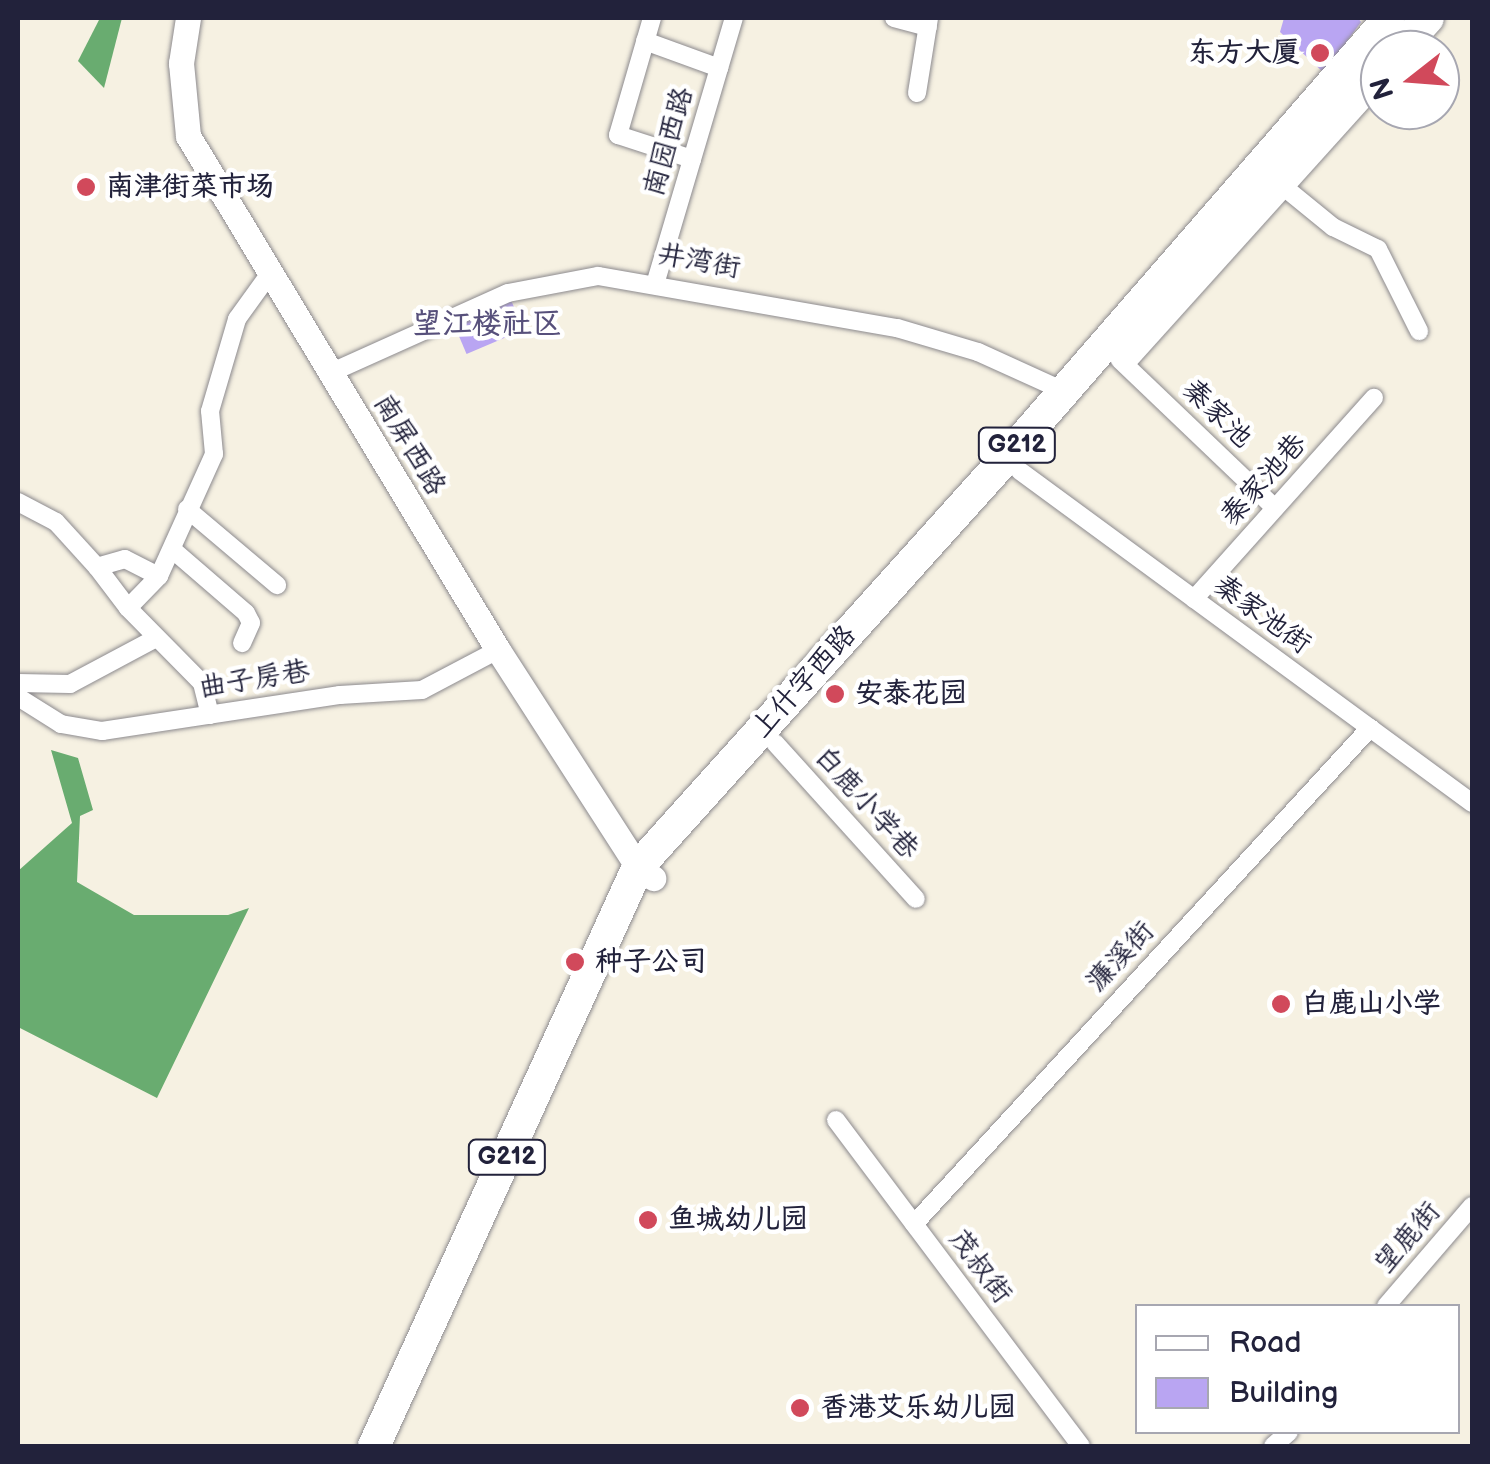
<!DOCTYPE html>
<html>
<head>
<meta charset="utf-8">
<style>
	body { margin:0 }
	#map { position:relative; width:1490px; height:1464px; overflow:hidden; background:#f6f1e2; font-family:"Balsamiq Sans","LXGW WenKai TC",sans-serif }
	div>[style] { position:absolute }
	.forest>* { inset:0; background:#69ac70 }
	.building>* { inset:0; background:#b9a5f2; transform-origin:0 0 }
	.roads { filter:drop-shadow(0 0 2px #8c8a8e) drop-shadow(0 0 2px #8c8a8e) }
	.street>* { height:18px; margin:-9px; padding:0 9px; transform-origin:9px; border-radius:9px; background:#fff }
	.secondary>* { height:25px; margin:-12.5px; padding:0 12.5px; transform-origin:12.5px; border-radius:12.5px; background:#fff }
	.highway>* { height:32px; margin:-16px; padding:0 16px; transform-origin:16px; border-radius:16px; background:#fff }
	.dots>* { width:28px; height:28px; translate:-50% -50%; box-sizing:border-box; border:5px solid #fff; border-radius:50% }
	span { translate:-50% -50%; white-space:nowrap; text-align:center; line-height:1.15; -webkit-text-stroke:9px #fff; paint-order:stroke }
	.shield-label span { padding:2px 8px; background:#fff; border:2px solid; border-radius:8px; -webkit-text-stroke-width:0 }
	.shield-label { font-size:25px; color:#22223b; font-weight:700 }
	.poi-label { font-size:28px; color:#22223b; font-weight:700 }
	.right { translate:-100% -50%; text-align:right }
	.left { translate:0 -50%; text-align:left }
	.street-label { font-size:28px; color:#22223b }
	.neighbourhood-label { font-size:30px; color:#57507b; font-weight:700 }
	.frame { position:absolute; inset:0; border:20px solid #22223b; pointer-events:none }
	.legend { position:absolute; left:1135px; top:1304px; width:325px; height:130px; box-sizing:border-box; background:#fff; border:2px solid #a7a7b1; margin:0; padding:12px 18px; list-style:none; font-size:30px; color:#22223b }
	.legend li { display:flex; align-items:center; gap:20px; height:50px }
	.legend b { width:50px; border:2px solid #a7a7b1 }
	.north { position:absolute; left:1360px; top:30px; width:100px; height:100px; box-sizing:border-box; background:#fff; border:2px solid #a7a7b1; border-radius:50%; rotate:253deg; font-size:28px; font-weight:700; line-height:40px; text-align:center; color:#22223b }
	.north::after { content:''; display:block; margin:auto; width:35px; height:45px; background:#d1495b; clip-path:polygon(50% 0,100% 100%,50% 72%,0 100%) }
</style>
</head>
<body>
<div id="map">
	<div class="forest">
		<div style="clip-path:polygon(100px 18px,122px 18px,104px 88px,78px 61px)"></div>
		<div style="clip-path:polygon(51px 750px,78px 758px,93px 810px,80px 816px,77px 882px,134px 915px,228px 915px,249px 908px,157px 1098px,18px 1027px,18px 871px,72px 823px)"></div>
	</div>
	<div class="building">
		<div style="clip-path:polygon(1284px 18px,1358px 18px,1361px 22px,1324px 73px,1280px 32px)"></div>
		<div style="left:508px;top:293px;width:40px;height:62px;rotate:67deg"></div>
	</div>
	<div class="roads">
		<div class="street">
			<div style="left:652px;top:18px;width:122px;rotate:106.2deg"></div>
			<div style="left:618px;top:135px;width:78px;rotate:18deg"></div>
			<div style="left:894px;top:18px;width:35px;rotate:15deg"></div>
			<div style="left:645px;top:41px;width:79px;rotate:20deg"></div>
			<div style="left:917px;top:93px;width:76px;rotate:-80.9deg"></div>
			<div style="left:1279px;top:183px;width:70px;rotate:39.2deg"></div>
			<div style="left:1333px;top:227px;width:50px;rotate:26.1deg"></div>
			<div style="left:1378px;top:249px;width:92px;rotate:63.4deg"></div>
			<div style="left:656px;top:281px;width:274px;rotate:-73.5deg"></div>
			<div style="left:1120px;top:360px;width:214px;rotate:43.7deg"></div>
			<div style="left:330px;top:373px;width:195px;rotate:-24.2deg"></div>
			<div style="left:508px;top:293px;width:92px;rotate:-10.7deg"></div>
			<div style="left:598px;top:276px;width:303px;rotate:9.9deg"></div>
			<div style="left:897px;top:328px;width:84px;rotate:16.5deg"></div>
			<div style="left:978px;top:352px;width:94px;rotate:24.4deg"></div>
			<div style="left:1020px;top:471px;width:561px;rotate:36.3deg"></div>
			<div style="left:18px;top:502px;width:43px;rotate:27.8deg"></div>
			<div style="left:56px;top:522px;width:61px;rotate:47.7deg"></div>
			<div style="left:97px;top:567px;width:29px;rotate:-16deg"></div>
			<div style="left:125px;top:559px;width:38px;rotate:27deg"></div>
			<div style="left:159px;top:576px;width:134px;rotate:-65.7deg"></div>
			<div style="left:214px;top:454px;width:43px;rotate:-95.3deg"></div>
			<div style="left:210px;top:411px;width:96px;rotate:-73.6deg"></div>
			<div style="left:237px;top:319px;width:53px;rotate:-54.2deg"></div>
			<div style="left:187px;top:509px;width:118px;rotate:40.2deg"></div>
			<div style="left:173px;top:550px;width:96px;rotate:40.8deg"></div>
			<div style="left:246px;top:613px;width:11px;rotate:63deg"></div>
			<div style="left:251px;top:623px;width:22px;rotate:114deg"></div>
			<div style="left:97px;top:567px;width:51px;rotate:52.9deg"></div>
			<div style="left:128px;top:608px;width:105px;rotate:45.4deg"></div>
			<div style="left:202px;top:683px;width:33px;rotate:76deg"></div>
			<div style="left:1194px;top:599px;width:270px;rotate:-48.2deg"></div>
			<div style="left:128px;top:608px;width:45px;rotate:-45.9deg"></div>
			<div style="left:18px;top:683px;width:52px;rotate:1.1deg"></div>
			<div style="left:70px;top:684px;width:98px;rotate:-28.1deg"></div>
			<div style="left:18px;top:697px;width:51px;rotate:32.1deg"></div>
			<div style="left:61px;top:724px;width:42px;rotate:9.7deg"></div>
			<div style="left:102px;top:731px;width:241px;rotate:-8.6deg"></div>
			<div style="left:340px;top:695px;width:82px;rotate:-3.5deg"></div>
			<div style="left:422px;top:690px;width:86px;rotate:-27.8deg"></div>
			<div style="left:775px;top:743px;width:210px;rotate:47.9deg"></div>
			<div style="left:836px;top:1120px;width:408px;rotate:53.1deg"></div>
			<div style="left:914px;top:1224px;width:674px;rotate:-47.41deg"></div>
			<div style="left:1386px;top:1306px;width:132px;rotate:-49.3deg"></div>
			<div style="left:1273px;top:1446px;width:21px;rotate:-41deg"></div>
		</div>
		<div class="secondary">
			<div style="left:188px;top:18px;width:46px;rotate:98.8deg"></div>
			<div style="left:181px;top:63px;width:73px;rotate:84.5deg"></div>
			<div style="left:188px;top:136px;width:600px;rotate:58.91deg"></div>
			<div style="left:498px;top:650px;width:258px;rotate:57.2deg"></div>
			<div style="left:638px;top:867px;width:19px;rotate:36deg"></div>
		</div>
		<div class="highway">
			<div style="left:1399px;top:50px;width:43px;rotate:-47.8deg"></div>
			<div style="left:1125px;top:354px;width:381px;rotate:-48deg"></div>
			<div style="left:374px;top:1446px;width:636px;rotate:-65.49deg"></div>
			<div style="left:638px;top:867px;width:550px;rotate:-48.02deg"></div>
			<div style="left:1006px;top:458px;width:583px;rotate:-48.96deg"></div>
		</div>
	</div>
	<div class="dots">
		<div style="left:1320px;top:53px;background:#d1495b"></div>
		<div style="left:86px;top:187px;background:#d1495b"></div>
		<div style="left:835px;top:694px;background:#d1495b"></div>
		<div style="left:575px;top:962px;background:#d1495b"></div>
		<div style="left:1281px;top:1004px;background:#d1495b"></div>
		<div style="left:648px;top:1220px;background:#d1495b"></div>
		<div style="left:800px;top:1408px;background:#d1495b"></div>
	</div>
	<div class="shield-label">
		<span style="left:1017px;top:445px">G212</span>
		<span style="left:507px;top:1157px">G212</span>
	</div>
	<div class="poi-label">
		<span class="right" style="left:1300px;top:53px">东方大厦</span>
		<span class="left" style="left:106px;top:187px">南津街菜市场</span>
		<span class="left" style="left:855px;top:694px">安泰花园</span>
		<span class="left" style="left:595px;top:962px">种子公司</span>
		<span class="left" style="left:1301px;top:1004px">白鹿山小学</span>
		<span class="left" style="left:668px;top:1220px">鱼城幼儿园</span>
		<span class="left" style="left:820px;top:1408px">香港艾乐幼儿园</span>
	</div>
	<div class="street-label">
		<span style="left:669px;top:142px;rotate:-74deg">南园西路</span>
		<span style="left:699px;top:262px;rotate:10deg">井湾街</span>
		<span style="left:1217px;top:414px;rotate:44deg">秦家池</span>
		<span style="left:409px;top:445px;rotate:59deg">南屏西路</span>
		<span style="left:1264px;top:480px;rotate:-48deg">秦家池巷</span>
		<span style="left:1262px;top:615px;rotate:36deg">秦家池街</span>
		<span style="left:254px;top:680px;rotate:-9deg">曲子房巷</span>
		<span style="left:804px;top:682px;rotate:-48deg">上什字西路</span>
		<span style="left:866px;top:803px;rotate:48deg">白鹿小学巷</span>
		<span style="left:1121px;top:957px;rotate:-47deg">濂溪街</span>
		<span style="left:1408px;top:1238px;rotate:-49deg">望鹿街</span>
		<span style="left:980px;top:1267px;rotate:53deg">茂叔街</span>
	</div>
	<div class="neighbourhood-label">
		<span style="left:487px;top:324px">望江楼社区</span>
	</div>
	<div class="frame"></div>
	<ul class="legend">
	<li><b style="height:12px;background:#fff"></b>Road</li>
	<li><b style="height:28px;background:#b9a5f2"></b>Building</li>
	</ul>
	<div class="north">N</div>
</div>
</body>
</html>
